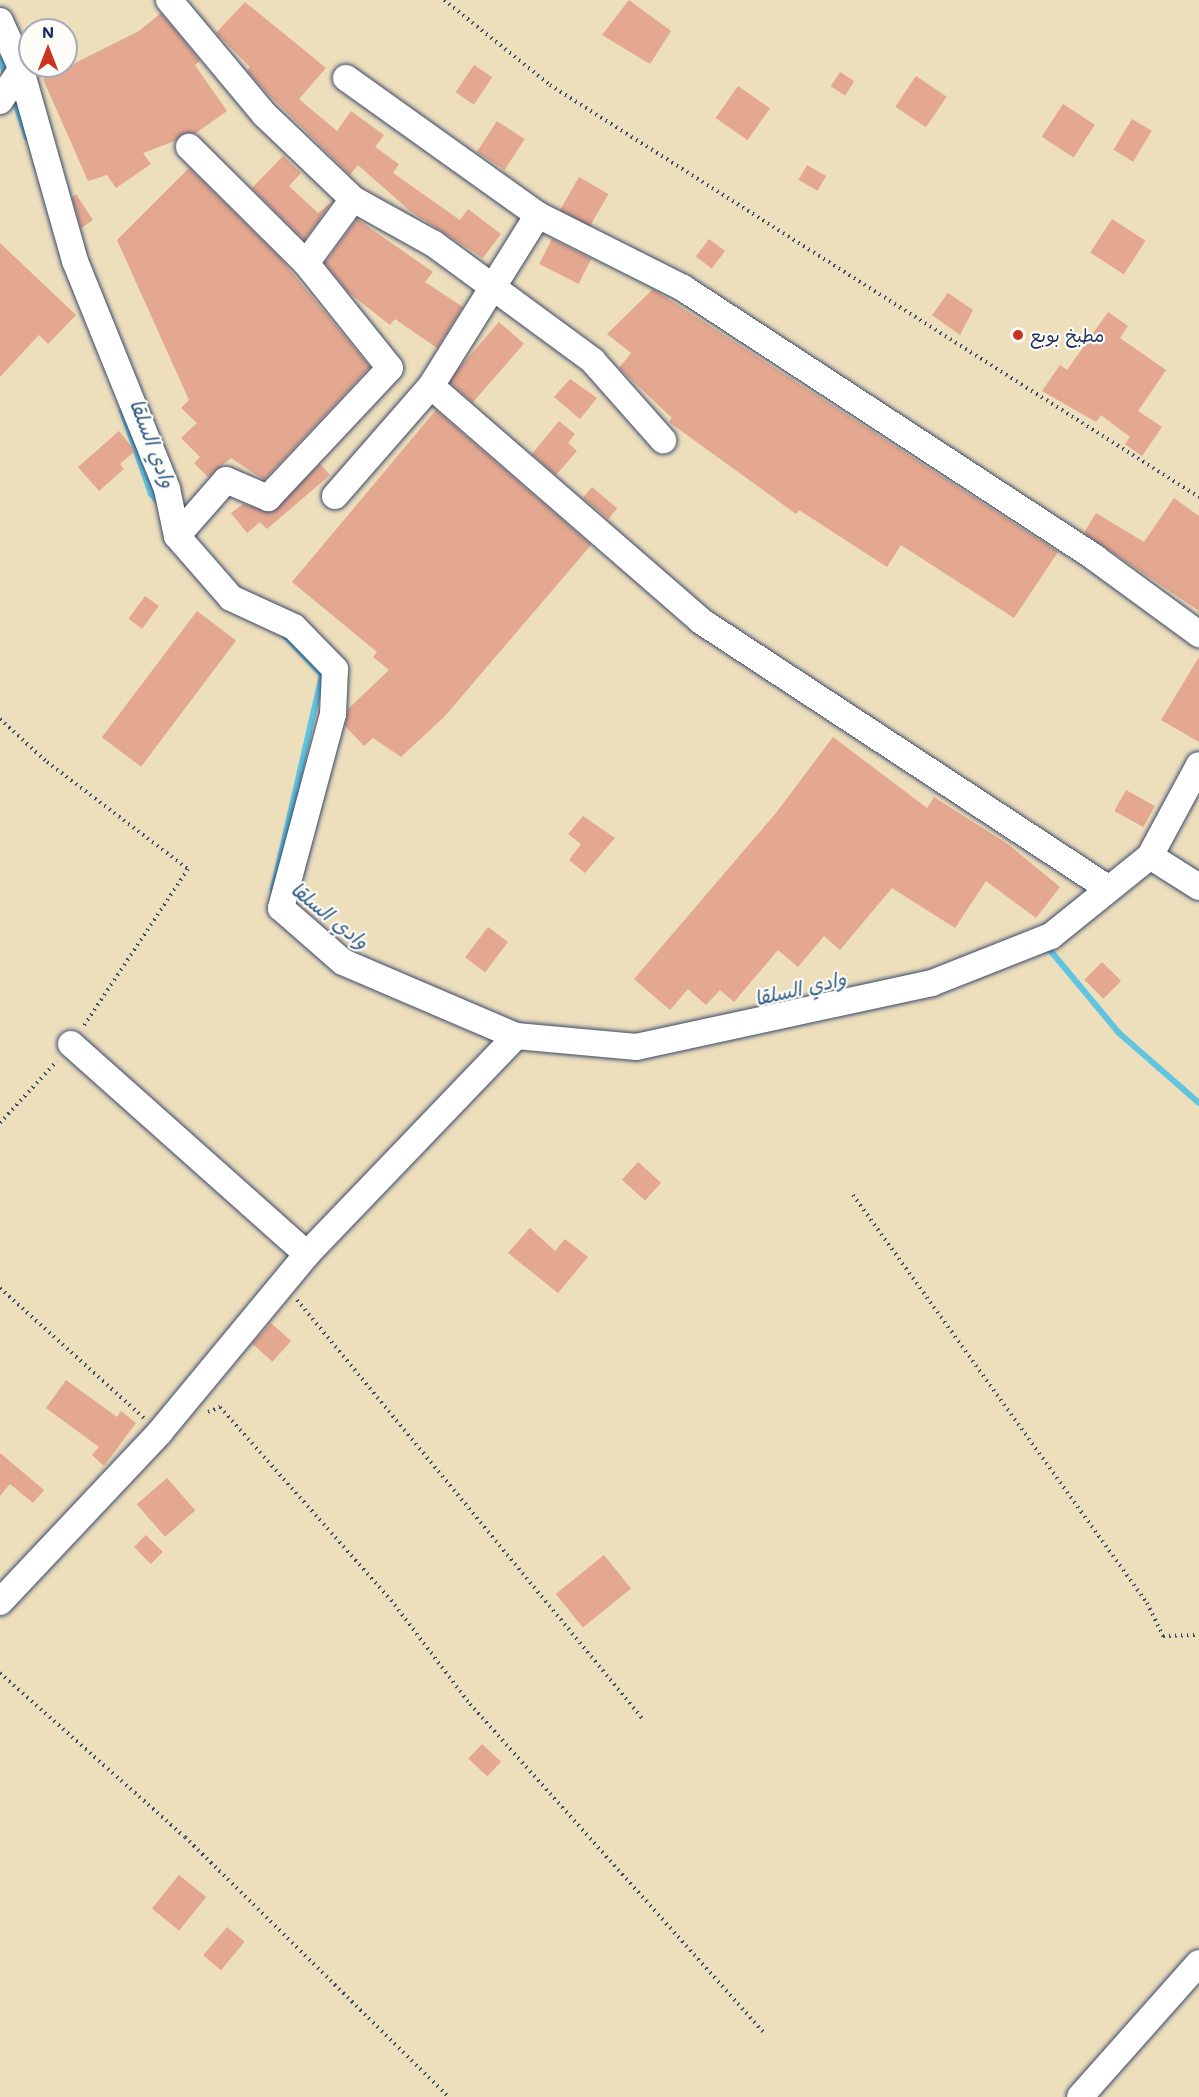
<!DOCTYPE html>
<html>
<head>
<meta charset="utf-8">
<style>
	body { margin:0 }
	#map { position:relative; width:1199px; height:2097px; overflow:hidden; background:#eddebc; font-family:Mali,"Playpen Sans Arabic",sans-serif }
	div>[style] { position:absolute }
	.stream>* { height:6px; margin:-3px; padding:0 3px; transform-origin:3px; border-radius:3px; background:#61c5df }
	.building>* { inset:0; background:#e4a790; transform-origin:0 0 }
	.path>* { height:4px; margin-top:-2px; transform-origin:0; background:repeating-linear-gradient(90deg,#3a496c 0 1.5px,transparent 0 6px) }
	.roads { filter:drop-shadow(0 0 2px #3a496c) drop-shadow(0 0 2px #3a496c) }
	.minor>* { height:26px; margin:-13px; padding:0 13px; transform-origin:13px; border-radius:13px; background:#fff }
	.dots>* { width:16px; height:16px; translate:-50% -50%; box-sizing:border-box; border:3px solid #fdfcf7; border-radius:50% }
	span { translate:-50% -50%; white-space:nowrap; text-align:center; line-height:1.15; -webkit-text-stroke:4.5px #fdfcf7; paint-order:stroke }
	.poi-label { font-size:18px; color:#1b2f5e }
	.left { translate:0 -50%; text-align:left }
	.water-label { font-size:20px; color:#305c85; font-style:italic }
	.north { position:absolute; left:18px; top:18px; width:60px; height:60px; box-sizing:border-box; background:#fdfcf7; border:2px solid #a3aaba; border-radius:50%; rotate:0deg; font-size:16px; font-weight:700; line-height:24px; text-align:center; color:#1b2f5e }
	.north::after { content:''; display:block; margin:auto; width:21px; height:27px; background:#c8321e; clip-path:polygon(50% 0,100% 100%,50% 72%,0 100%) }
</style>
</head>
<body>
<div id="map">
	<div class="stream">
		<div style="left:0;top:59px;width:20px;rotate:70deg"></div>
		<div style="left:13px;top:96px;width:44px;rotate:71.6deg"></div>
		<div style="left:122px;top:411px;width:88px;rotate:70.7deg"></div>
		<div style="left:151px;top:494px;width:16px;rotate:47deg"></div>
		<div style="left:277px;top:893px;width:6px;rotate:-135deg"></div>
		<div style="left:273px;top:889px;width:220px;rotate:-77.1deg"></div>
		<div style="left:322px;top:675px;width:58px;rotate:-133.6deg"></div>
		<div style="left:1044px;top:950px;width:5px;rotate:-11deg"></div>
		<div style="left:1049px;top:949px;width:109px;rotate:50.2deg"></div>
		<div style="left:1119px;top:1033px;width:106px;rotate:41.2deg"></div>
	</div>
	<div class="building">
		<div style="clip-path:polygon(629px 0,671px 31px,650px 64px,602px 35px)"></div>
		<div style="clip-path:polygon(245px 2px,326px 68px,299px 99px,337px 131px,351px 111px,384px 135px,375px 147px,399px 164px,393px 173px,460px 220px,468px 209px,501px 234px,483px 258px,410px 211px,358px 165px,350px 175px,268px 94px,247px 71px,250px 67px,216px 33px)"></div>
		<div style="clip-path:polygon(161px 13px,200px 61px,195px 65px,227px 111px,196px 133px,143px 153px,151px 164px,116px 188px,107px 175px,88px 181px,43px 79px,139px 31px)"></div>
		<div style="left:474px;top:65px;width:22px;height:33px;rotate:34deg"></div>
		<div style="left:840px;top:72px;width:17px;height:17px;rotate:33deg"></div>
		<div style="left:916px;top:76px;width:37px;height:37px;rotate:34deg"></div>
		<div style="left:738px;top:86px;width:39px;height:39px;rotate:35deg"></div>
		<div style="left:1063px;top:104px;width:38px;height:39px;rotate:33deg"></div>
		<div style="left:1132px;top:119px;width:23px;height:36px;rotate:31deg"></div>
		<div style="left:497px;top:121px;width:33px;height:37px;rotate:33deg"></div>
		<div style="clip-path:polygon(283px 156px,301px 173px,289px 186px,318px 213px,333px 201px,304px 240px,252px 188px)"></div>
		<div style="left:807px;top:165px;width:22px;height:17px;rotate:30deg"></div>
		<div style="clip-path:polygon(189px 168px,280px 258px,370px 367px,264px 480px,231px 458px,208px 477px,194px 463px,200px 457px,181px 438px,197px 423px,181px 408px,189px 400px,117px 240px)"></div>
		<div style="left:579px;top:177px;width:34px;height:38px;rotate:30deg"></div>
		<div style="clip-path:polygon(76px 194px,93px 220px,81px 228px,72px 197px)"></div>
		<div style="clip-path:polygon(357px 219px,433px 272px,425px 282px,463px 307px,437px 348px,395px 319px,390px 325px,348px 292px,325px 263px)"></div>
		<div style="left:1112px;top:219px;width:40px;height:40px;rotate:33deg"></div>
		<div style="left:552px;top:239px;width:44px;height:28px;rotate:27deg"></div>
		<div style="left:709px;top:239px;width:20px;height:22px;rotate:37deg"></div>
		<div style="clip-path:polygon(0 243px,76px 315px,48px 344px,39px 335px,0 377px)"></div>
		<div style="clip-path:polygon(653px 289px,1058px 552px,1014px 618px,901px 545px,887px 567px,799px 510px,796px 514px,669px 422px,672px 418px,619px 368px,631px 353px,607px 334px)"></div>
		<div style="clip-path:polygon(948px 293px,973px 310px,960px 335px,932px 315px)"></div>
		<div style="clip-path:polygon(1108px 312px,1128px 326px,1120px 338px,1166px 370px,1138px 411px,1162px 427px,1142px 456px,1125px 444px,1130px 437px,1101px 415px,1096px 422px,1042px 391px,1060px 365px,1067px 370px)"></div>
		<div style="left:499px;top:322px;width:33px;height:78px;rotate:41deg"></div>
		<div style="clip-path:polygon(570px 379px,597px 398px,580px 419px,554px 397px)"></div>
		<div style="clip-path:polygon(436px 410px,591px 545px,445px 716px,401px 757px,373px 738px,364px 746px,345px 726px,348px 709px,389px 670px,373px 657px,377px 652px,292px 582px)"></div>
		<div style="clip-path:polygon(559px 421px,575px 434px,568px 443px,577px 451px,556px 475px,532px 454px)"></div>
		<div style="clip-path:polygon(119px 431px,135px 451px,120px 464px,124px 469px,99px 491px,78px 467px)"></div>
		<div style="clip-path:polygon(320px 464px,330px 475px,267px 529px,260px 522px,247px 533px,231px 513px,243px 504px,272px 512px)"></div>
		<div style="left:592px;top:487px;width:33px;height:14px;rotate:40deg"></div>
		<div style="clip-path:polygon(1174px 498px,1199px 516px,1199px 611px,1084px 533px,1096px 513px,1144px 542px)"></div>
		<div style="left:145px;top:596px;width:17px;height:28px;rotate:36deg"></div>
		<div style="left:197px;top:611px;width:49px;height:158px;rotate:37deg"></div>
		<div style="clip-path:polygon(1199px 657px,1199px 742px,1161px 720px)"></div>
		<div style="clip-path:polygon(833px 737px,927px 808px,934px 797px,1009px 845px,1060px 887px,1036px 918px,986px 881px,955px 928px,892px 888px,840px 950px,824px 936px,798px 967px,778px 950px,734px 1002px,720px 990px,706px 1005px,688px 989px,670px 1010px,634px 979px,776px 813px)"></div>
		<div style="left:1126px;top:790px;width:33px;height:24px;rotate:29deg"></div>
		<div style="clip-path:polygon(583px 816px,615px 838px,585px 873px,569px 860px,581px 844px,568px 834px)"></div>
		<div style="left:488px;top:927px;width:25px;height:38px;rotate:37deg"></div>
		<div style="left:1102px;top:962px;width:27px;height:25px;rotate:45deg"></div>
		<div style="left:638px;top:1162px;width:31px;height:24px;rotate:42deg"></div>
		<div style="clip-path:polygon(530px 1228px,555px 1251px,565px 1239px,588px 1257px,558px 1293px,508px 1253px)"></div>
		<div style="left:271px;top:1323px;width:27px;height:28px;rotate:42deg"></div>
		<div style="clip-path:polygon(66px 1380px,117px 1417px,121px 1411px,136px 1423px,104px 1466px,92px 1455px,99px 1447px,46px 1408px)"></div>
		<div style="clip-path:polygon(0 1453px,44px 1490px,33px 1503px,10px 1484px,0 1496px)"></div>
		<div style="left:167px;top:1478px;width:43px;height:40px;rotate:49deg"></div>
		<div style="left:146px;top:1535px;width:24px;height:17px;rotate:45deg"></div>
		<div style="left:604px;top:1555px;width:43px;height:62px;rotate:51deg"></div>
		<div style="left:482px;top:1744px;width:26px;height:20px;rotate:43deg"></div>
		<div style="left:179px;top:1875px;width:35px;height:43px;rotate:39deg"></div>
		<div style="left:227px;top:1927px;width:23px;height:37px;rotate:40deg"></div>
	</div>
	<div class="path">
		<div style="left:444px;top:0;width:136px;rotate:38.7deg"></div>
		<div style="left:550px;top:85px;width:769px;rotate:32.41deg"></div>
		<div style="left:0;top:719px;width:64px;rotate:42.5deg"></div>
		<div style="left:47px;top:762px;width:177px;rotate:37.2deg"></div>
		<div style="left:188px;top:869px;width:190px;rotate:123.6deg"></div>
		<div style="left:0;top:1123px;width:84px;rotate:-47.4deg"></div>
		<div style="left:853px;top:1195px;width:503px;rotate:54.22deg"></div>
		<div style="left:1147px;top:1603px;width:37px;rotate:64deg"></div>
		<div style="left:1163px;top:1636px;width:36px;rotate:-2deg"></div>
		<div style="left:0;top:1288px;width:194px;rotate:42.1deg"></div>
		<div style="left:297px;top:1300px;width:542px;rotate:50.47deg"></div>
		<div style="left:208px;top:1412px;width:13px;rotate:-23deg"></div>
		<div style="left:220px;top:1407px;width:258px;rotate:48.5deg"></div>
		<div style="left:391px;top:1600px;width:131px;rotate:52.8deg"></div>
		<div style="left:470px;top:1704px;width:443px;rotate:48.2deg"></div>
		<div style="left:0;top:1673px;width:247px;rotate:41.6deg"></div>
		<div style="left:185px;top:1837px;width:371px;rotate:44.6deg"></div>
	</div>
	<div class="roads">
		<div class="minor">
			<div style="left:169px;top:0;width:148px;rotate:50.2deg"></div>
			<div style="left:264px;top:114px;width:123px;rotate:43.7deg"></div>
			<div style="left:353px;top:199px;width:93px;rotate:29.1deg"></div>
			<div style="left:434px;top:244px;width:197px;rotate:36.3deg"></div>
			<div style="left:593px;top:361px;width:106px;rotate:48.5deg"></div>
			<div style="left:0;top:21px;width:46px;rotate:65.7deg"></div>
			<div style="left:19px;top:63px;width:206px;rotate:74.2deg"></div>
			<div style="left:75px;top:261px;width:246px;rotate:68deg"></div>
			<div style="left:167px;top:489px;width:48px;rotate:78deg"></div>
			<div style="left:177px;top:536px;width:82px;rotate:48.9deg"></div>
			<div style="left:231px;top:598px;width:69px;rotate:24.7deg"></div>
			<div style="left:294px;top:627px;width:59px;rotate:45.7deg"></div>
			<div style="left:335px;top:669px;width:45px;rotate:92.5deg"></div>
			<div style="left:333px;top:714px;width:201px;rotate:105deg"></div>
			<div style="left:281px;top:908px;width:82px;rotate:41.1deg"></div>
			<div style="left:343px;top:962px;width:188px;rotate:23.2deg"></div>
			<div style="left:516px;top:1036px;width:121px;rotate:5.2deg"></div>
			<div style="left:636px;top:1047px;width:303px;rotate:-12.2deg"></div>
			<div style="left:932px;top:983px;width:128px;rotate:-21.6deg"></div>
			<div style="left:1051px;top:936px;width:127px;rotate:-38.9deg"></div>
			<div style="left:1150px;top:856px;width:103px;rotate:-61.7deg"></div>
			<div style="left:346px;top:78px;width:236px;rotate:35.5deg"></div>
			<div style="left:538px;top:215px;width:162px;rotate:26.7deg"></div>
			<div style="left:683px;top:288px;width:493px;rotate:33.2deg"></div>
			<div style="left:1095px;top:558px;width:129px;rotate:36.2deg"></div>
			<div style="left:0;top:101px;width:37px;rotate:-56deg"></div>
			<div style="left:306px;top:263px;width:79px;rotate:-53.7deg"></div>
			<div style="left:431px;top:386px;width:358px;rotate:41deg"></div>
			<div style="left:701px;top:621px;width:487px;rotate:33.3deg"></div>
			<div style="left:335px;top:496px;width:146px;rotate:-48.9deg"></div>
			<div style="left:431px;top:386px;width:202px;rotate:-58deg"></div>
			<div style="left:177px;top:536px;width:74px;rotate:-48.8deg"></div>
			<div style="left:226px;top:480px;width:46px;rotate:23.2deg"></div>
			<div style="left:268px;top:498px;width:178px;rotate:-46.8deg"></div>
			<div style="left:390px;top:368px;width:134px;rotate:-128.7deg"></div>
			<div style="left:306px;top:263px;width:165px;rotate:-135.2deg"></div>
			<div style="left:1150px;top:856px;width:58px;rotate:32.3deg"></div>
			<div style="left:71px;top:1044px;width:316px;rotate:41.7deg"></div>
			<div style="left:0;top:1602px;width:233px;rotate:-46.7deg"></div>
			<div style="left:160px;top:1432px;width:231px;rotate:-50.4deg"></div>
			<div style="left:307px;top:1254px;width:302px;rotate:-46.2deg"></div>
			<div style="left:1080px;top:2097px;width:179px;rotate:-48.4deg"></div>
		</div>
	</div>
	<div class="dots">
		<div style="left:1018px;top:335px;background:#c8321e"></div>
	</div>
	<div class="poi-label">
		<span class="left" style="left:1030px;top:335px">مطبخ بوبع</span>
	</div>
	<div class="water-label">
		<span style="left:153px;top:443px;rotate:69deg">وادي السلقا</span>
		<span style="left:330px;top:915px;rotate:39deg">وادي السلقا</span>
		<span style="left:800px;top:988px;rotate:-13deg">وادي السلقا</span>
	</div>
	<div class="north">N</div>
</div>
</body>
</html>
